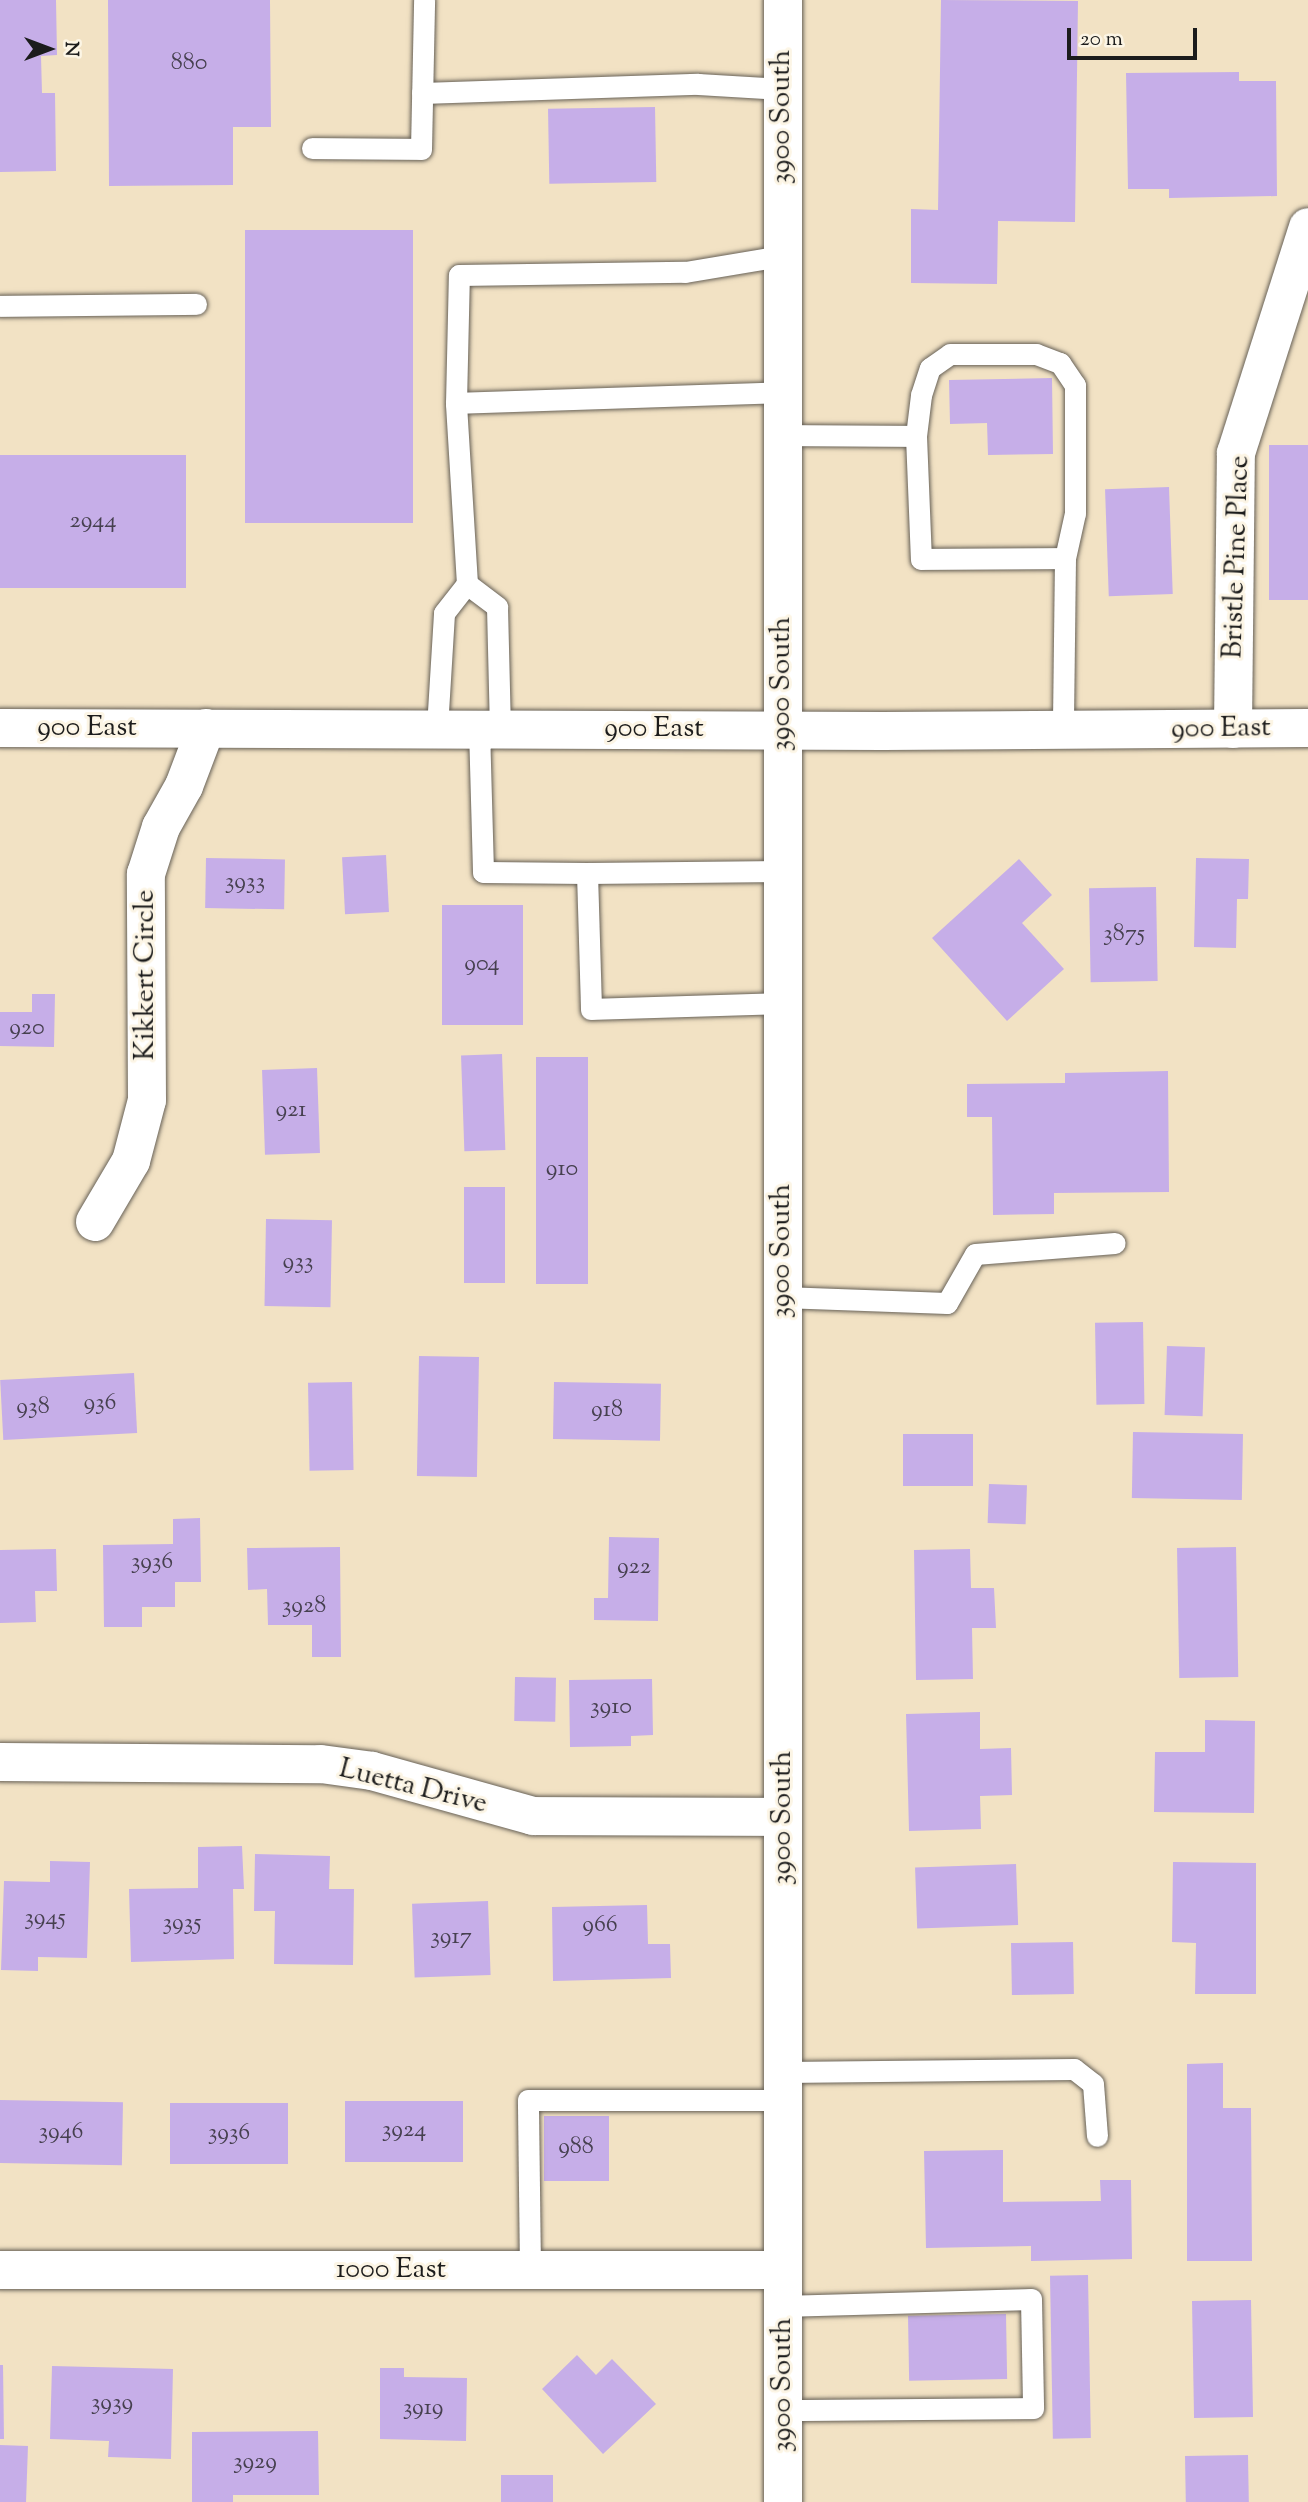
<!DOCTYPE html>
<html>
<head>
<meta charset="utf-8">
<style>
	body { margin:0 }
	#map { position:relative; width:1308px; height:2502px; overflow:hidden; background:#f2e2c4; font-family:"Sorts Mill Goudy",serif }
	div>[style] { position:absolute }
	.building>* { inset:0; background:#c6aee8; transform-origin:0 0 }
	.roads { filter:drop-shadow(0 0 2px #676157) drop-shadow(0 0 2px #676157) }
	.lane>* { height:21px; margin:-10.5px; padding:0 10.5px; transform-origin:10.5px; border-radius:10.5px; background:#fff }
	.street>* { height:38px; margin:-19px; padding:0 19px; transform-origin:19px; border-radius:19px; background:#fff }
	.secondary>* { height:38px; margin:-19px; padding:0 19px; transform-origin:19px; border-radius:19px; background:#fff }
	span { translate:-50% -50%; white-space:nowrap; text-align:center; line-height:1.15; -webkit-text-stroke:6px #fcf5e5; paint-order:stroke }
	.number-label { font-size:24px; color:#46404f }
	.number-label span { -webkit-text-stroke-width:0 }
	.street-label { font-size:28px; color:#1c1c1c }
	.north { position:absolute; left:14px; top:14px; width:70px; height:70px; -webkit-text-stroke:5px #fcf5e5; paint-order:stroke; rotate:90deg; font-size:19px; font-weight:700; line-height:28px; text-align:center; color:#1c1c1c }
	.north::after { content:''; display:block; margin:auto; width:24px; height:32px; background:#1c1c1c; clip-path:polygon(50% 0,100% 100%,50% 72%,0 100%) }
	.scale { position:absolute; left:1067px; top:28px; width:130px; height:32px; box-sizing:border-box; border:4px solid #1c1c1c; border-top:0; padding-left:9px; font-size:21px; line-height:24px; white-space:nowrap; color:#1c1c1c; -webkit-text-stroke:5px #fcf5e5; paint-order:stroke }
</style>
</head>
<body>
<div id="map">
	<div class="building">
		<div style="clip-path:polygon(0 0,56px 0,57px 55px,41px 56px,42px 93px,55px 93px,56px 171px,0 172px)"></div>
		<div style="clip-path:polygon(108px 0,270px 0,271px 127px,233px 127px,233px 185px,109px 186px)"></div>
		<div style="clip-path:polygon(941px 0,1078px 1px,1075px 222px,998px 221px,997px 284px,911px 283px,911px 209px,938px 210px)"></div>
		<div style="clip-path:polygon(1239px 72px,1239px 81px,1276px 81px,1277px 196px,1169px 198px,1169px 189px,1128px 189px,1126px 73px)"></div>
		<div style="left:655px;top:107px;width:75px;height:107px;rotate:89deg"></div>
		<div style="left:413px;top:230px;width:293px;height:168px;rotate:90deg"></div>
		<div style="clip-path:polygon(1052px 378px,1053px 454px,988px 455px,987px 423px,950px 424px,949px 380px)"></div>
		<div style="left:1308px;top:445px;width:155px;height:39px;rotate:90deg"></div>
		<div style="left:186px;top:455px;width:133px;height:186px;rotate:90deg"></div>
		<div style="left:1169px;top:487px;width:107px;height:64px;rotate:88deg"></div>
		<div style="left:386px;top:855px;width:57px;height:44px;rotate:87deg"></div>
		<div style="left:206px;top:858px;width:79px;height:50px;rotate:1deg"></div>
		<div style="clip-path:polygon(1196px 858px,1249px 859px,1248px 899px,1237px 899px,1236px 948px,1194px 947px)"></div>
		<div style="clip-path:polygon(1019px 859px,1052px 895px,1022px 923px,1064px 969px,1007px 1021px,932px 938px)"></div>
		<div style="left:1156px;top:887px;width:94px;height:67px;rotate:89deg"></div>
		<div style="left:442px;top:905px;width:81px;height:120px"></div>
		<div style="clip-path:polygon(32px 994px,55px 994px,54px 1047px,0 1046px,0 1012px,32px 1012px)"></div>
		<div style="left:502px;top:1054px;width:96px;height:41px;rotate:88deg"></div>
		<div style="left:536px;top:1057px;width:52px;height:227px"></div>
		<div style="left:317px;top:1068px;width:85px;height:55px;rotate:88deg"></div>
		<div style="clip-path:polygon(1168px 1071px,1169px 1192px,1054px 1193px,1054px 1214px,993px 1215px,992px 1117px,967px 1117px,967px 1084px,1065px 1083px,1065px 1073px)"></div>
		<div style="left:464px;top:1187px;width:41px;height:96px"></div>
		<div style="left:266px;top:1219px;width:66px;height:87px;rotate:1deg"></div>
		<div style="left:1143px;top:1322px;width:82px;height:48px;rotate:89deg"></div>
		<div style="left:1167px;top:1346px;width:38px;height:69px;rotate:2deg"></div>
		<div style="left:419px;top:1356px;width:60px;height:120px;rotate:1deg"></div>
		<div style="left:134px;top:1373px;width:60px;height:134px;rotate:87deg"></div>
		<div style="left:352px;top:1382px;width:88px;height:44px;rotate:89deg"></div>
		<div style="left:554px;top:1382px;width:107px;height:57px;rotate:1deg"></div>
		<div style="left:1133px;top:1432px;width:110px;height:66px;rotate:1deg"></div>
		<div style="left:973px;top:1434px;width:52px;height:70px;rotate:90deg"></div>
		<div style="left:989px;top:1484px;width:38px;height:39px;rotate:2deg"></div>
		<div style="clip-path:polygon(200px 1518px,201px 1582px,175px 1582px,175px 1607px,142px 1607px,142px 1627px,104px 1627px,103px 1545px,173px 1544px,173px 1519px)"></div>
		<div style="clip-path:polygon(609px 1537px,659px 1538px,658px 1621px,594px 1620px,594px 1598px,608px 1598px)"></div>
		<div style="clip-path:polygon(340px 1547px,341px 1657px,312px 1657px,312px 1625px,268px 1625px,267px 1589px,248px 1590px,247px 1548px)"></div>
		<div style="left:1236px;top:1547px;width:130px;height:59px;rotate:89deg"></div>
		<div style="clip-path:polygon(56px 1549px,57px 1591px,35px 1591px,36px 1622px,0 1623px,0 1550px)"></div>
		<div style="clip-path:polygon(970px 1549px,971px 1588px,994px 1588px,996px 1628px,972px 1628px,973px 1679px,916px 1680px,914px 1550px)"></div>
		<div style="left:515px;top:1677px;width:41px;height:44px;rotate:1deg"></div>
		<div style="clip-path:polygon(652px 1679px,653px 1735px,631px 1736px,631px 1746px,570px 1747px,569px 1680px)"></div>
		<div style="clip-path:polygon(980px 1712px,980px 1749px,1011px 1748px,1012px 1795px,980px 1796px,981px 1829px,909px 1831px,906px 1714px)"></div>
		<div style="clip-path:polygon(1205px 1720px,1255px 1721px,1254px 1813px,1154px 1812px,1155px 1752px,1205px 1752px)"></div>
		<div style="clip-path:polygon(242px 1846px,244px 1889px,233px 1889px,234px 1959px,131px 1962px,129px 1889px,198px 1888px,198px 1847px)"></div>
		<div style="clip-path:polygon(255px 1854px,330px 1856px,329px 1889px,354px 1889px,353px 1965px,274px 1964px,275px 1911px,254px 1911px)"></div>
		<div style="clip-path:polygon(50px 1861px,90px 1862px,87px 1958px,38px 1957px,38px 1971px,1px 1970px,4px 1881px,50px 1882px)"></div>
		<div style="clip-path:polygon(1173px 1862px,1256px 1863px,1256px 1994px,1195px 1994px,1196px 1943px,1172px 1942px)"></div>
		<div style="left:1016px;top:1864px;width:61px;height:101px;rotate:88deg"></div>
		<div style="left:488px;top:1901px;width:74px;height:76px;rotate:88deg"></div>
		<div style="clip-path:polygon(647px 1905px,648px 1944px,670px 1944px,671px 1978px,553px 1981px,552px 1907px)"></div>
		<div style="left:1073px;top:1942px;width:52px;height:62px;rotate:89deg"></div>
		<div style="clip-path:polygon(1223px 2063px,1223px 2108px,1251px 2108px,1252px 2261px,1187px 2261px,1187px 2064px)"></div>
		<div style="left:0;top:2100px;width:123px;height:63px;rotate:1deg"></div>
		<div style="left:345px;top:2101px;width:118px;height:61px"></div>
		<div style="left:288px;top:2103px;width:61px;height:118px;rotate:90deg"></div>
		<div style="left:544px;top:2116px;width:65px;height:65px"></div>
		<div style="clip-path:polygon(1003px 2150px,1003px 2202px,1101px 2201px,1100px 2180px,1131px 2180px,1132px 2259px,1031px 2261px,1031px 2246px,926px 2248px,924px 2151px)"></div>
		<div style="left:1088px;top:2275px;width:163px;height:38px;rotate:89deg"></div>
		<div style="left:1251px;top:2300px;width:117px;height:59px;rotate:89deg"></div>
		<div style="left:1006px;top:2314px;width:65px;height:98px;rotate:89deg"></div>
		<div style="clip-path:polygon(577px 2355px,596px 2375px,612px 2359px,656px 2404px,603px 2454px,542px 2389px)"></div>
		<div style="clip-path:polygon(0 2365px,3px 2365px,4px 2439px,0 2439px)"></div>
		<div style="clip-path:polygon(52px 2366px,173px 2369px,171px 2459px,108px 2457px,109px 2441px,50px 2439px)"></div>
		<div style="clip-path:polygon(380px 2368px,404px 2368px,404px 2377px,467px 2378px,466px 2441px,380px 2439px)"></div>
		<div style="clip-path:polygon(318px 2431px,319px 2495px,233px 2495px,233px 2502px,192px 2502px,192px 2432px)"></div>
		<div style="left:0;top:2445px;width:28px;height:57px;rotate:2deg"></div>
		<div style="left:1248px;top:2455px;width:47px;height:63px;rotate:89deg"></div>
		<div style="left:501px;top:2475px;width:52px;height:27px"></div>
	</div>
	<div class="roads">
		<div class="lane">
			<div style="left:422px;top:93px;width:276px;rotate:-1.9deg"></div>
			<div style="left:698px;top:84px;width:84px;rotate:3.4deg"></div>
			<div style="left:312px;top:148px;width:109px;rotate:0.5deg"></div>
			<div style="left:421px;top:149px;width:149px;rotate:-88.8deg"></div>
			<div style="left:0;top:306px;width:196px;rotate:-0.6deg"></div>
			<div style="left:456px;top:403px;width:128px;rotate:-88.7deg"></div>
			<div style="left:459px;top:275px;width:226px;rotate:-0.8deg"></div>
			<div style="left:685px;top:272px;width:97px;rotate:-9.5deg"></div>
			<div style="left:782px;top:435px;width:134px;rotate:0.4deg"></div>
			<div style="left:916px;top:436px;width:123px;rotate:87.7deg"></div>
			<div style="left:921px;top:559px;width:144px;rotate:-0.4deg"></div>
			<div style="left:1065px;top:558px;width:173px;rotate:90.7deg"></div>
			<div style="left:916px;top:436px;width:41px;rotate:-83deg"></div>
			<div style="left:921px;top:395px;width:28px;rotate:-72deg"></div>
			<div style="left:930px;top:368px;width:24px;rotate:-35deg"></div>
			<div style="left:950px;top:354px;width:86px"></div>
			<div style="left:1036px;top:354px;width:26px;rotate:21deg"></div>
			<div style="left:1060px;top:363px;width:27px;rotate:56deg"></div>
			<div style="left:1075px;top:385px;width:128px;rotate:90deg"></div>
			<div style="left:1075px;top:513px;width:46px;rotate:102.5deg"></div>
			<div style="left:467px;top:584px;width:181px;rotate:-93.5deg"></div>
			<div style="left:456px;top:403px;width:325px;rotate:-1.9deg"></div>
			<div style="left:437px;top:728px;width:115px;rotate:-86.5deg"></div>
			<div style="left:444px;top:613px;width:37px;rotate:-52deg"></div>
			<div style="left:467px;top:584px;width:38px;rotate:37deg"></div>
			<div style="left:497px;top:607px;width:121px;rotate:88.6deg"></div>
			<div style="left:479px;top:728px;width:144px;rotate:88.4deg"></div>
			<div style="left:483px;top:872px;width:104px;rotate:0.6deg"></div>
			<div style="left:782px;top:871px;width:195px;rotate:179.4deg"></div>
			<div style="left:587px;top:873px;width:136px;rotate:88.3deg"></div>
			<div style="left:591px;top:1009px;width:191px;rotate:-1.8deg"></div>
			<div style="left:782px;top:1297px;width:165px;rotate:2.1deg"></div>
			<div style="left:947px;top:1303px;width:56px;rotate:-60.3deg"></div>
			<div style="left:975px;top:1254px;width:140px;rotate:-4.5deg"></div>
			<div style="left:783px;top:2072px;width:291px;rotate:-0.6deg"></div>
			<div style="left:1074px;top:2069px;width:24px;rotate:38deg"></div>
			<div style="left:1093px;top:2084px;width:52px;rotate:85.6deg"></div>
			<div style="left:530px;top:2270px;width:170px;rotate:-90.7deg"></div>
			<div style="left:528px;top:2100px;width:255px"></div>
			<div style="left:783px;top:2306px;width:248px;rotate:-1.6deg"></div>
			<div style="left:1031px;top:2299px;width:109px;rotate:88.9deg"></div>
			<div style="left:1033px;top:2408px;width:250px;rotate:179.5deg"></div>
		</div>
		<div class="street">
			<div style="left:1233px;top:729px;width:276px;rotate:-89.4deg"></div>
			<div style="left:1236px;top:453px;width:237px;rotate:-72.3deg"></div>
			<div style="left:95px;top:1222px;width:71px;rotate:-59.5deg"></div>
			<div style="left:131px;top:1161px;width:63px;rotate:-75.3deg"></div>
			<div style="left:147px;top:1100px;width:226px;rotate:-90.3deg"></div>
			<div style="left:146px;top:874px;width:49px;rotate:-72.3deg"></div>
			<div style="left:161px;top:827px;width:47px;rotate:-60.7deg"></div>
			<div style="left:184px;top:786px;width:62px;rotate:-69.2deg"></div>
			<div style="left:0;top:1762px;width:321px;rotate:0.4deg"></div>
			<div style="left:321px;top:1764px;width:51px;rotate:7.8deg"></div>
			<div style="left:372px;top:1771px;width:167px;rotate:15.6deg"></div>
			<div style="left:533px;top:1816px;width:250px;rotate:0.2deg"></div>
			<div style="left:0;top:2270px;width:783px"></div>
		</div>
		<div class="secondary">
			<div style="left:783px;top:0;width:2502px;rotate:90deg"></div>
			<div style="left:0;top:728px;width:883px;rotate:0.19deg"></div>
			<div style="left:883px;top:731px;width:425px;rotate:-0.4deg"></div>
		</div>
	</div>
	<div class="number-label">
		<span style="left:189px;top:64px">880</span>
		<span style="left:93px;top:522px">2944</span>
		<span style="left:245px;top:883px">3933</span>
		<span style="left:1124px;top:935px">3875</span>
		<span style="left:482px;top:965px">904</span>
		<span style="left:27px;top:1029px">920</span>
		<span style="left:291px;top:1111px">921</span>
		<span style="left:562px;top:1170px">910</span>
		<span style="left:298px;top:1263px">933</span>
		<span style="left:100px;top:1404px">936</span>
		<span style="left:33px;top:1408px">938</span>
		<span style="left:607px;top:1411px">918</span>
		<span style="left:152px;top:1563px">3936</span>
		<span style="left:634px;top:1568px">922</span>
		<span style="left:304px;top:1607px">3928</span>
		<span style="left:611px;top:1708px">3910</span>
		<span style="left:45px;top:1919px">3945</span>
		<span style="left:182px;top:1924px">3935</span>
		<span style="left:600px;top:1926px">966</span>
		<span style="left:451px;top:1938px">3917</span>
		<span style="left:404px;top:2131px">3924</span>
		<span style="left:61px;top:2133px">3946</span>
		<span style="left:229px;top:2134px">3936</span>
		<span style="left:576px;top:2148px">988</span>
		<span style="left:112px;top:2404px">3939</span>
		<span style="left:423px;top:2409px">3919</span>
		<span style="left:255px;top:2463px">3929</span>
	</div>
	<div class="street-label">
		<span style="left:782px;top:117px;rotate:-90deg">3900 South</span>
		<span style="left:1237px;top:557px;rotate:-88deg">Bristle Pine Place</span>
		<span style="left:782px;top:684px;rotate:-90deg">3900 South</span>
		<span style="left:87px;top:728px">900 East</span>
		<span style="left:654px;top:729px">900 East</span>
		<span style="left:1221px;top:729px;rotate:-1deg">900 East</span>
		<span style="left:146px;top:975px;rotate:-90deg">Kikkert Circle</span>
		<span style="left:782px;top:1251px;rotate:-90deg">3900 South</span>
		<span style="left:413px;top:1787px;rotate:14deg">Luetta Drive</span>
		<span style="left:783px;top:1818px;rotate:-90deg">3900 South</span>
		<span style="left:391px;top:2270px">1000 East</span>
		<span style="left:783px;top:2385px;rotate:-90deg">3900 South</span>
	</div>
	<div class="north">N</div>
	<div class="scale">20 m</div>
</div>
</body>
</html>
